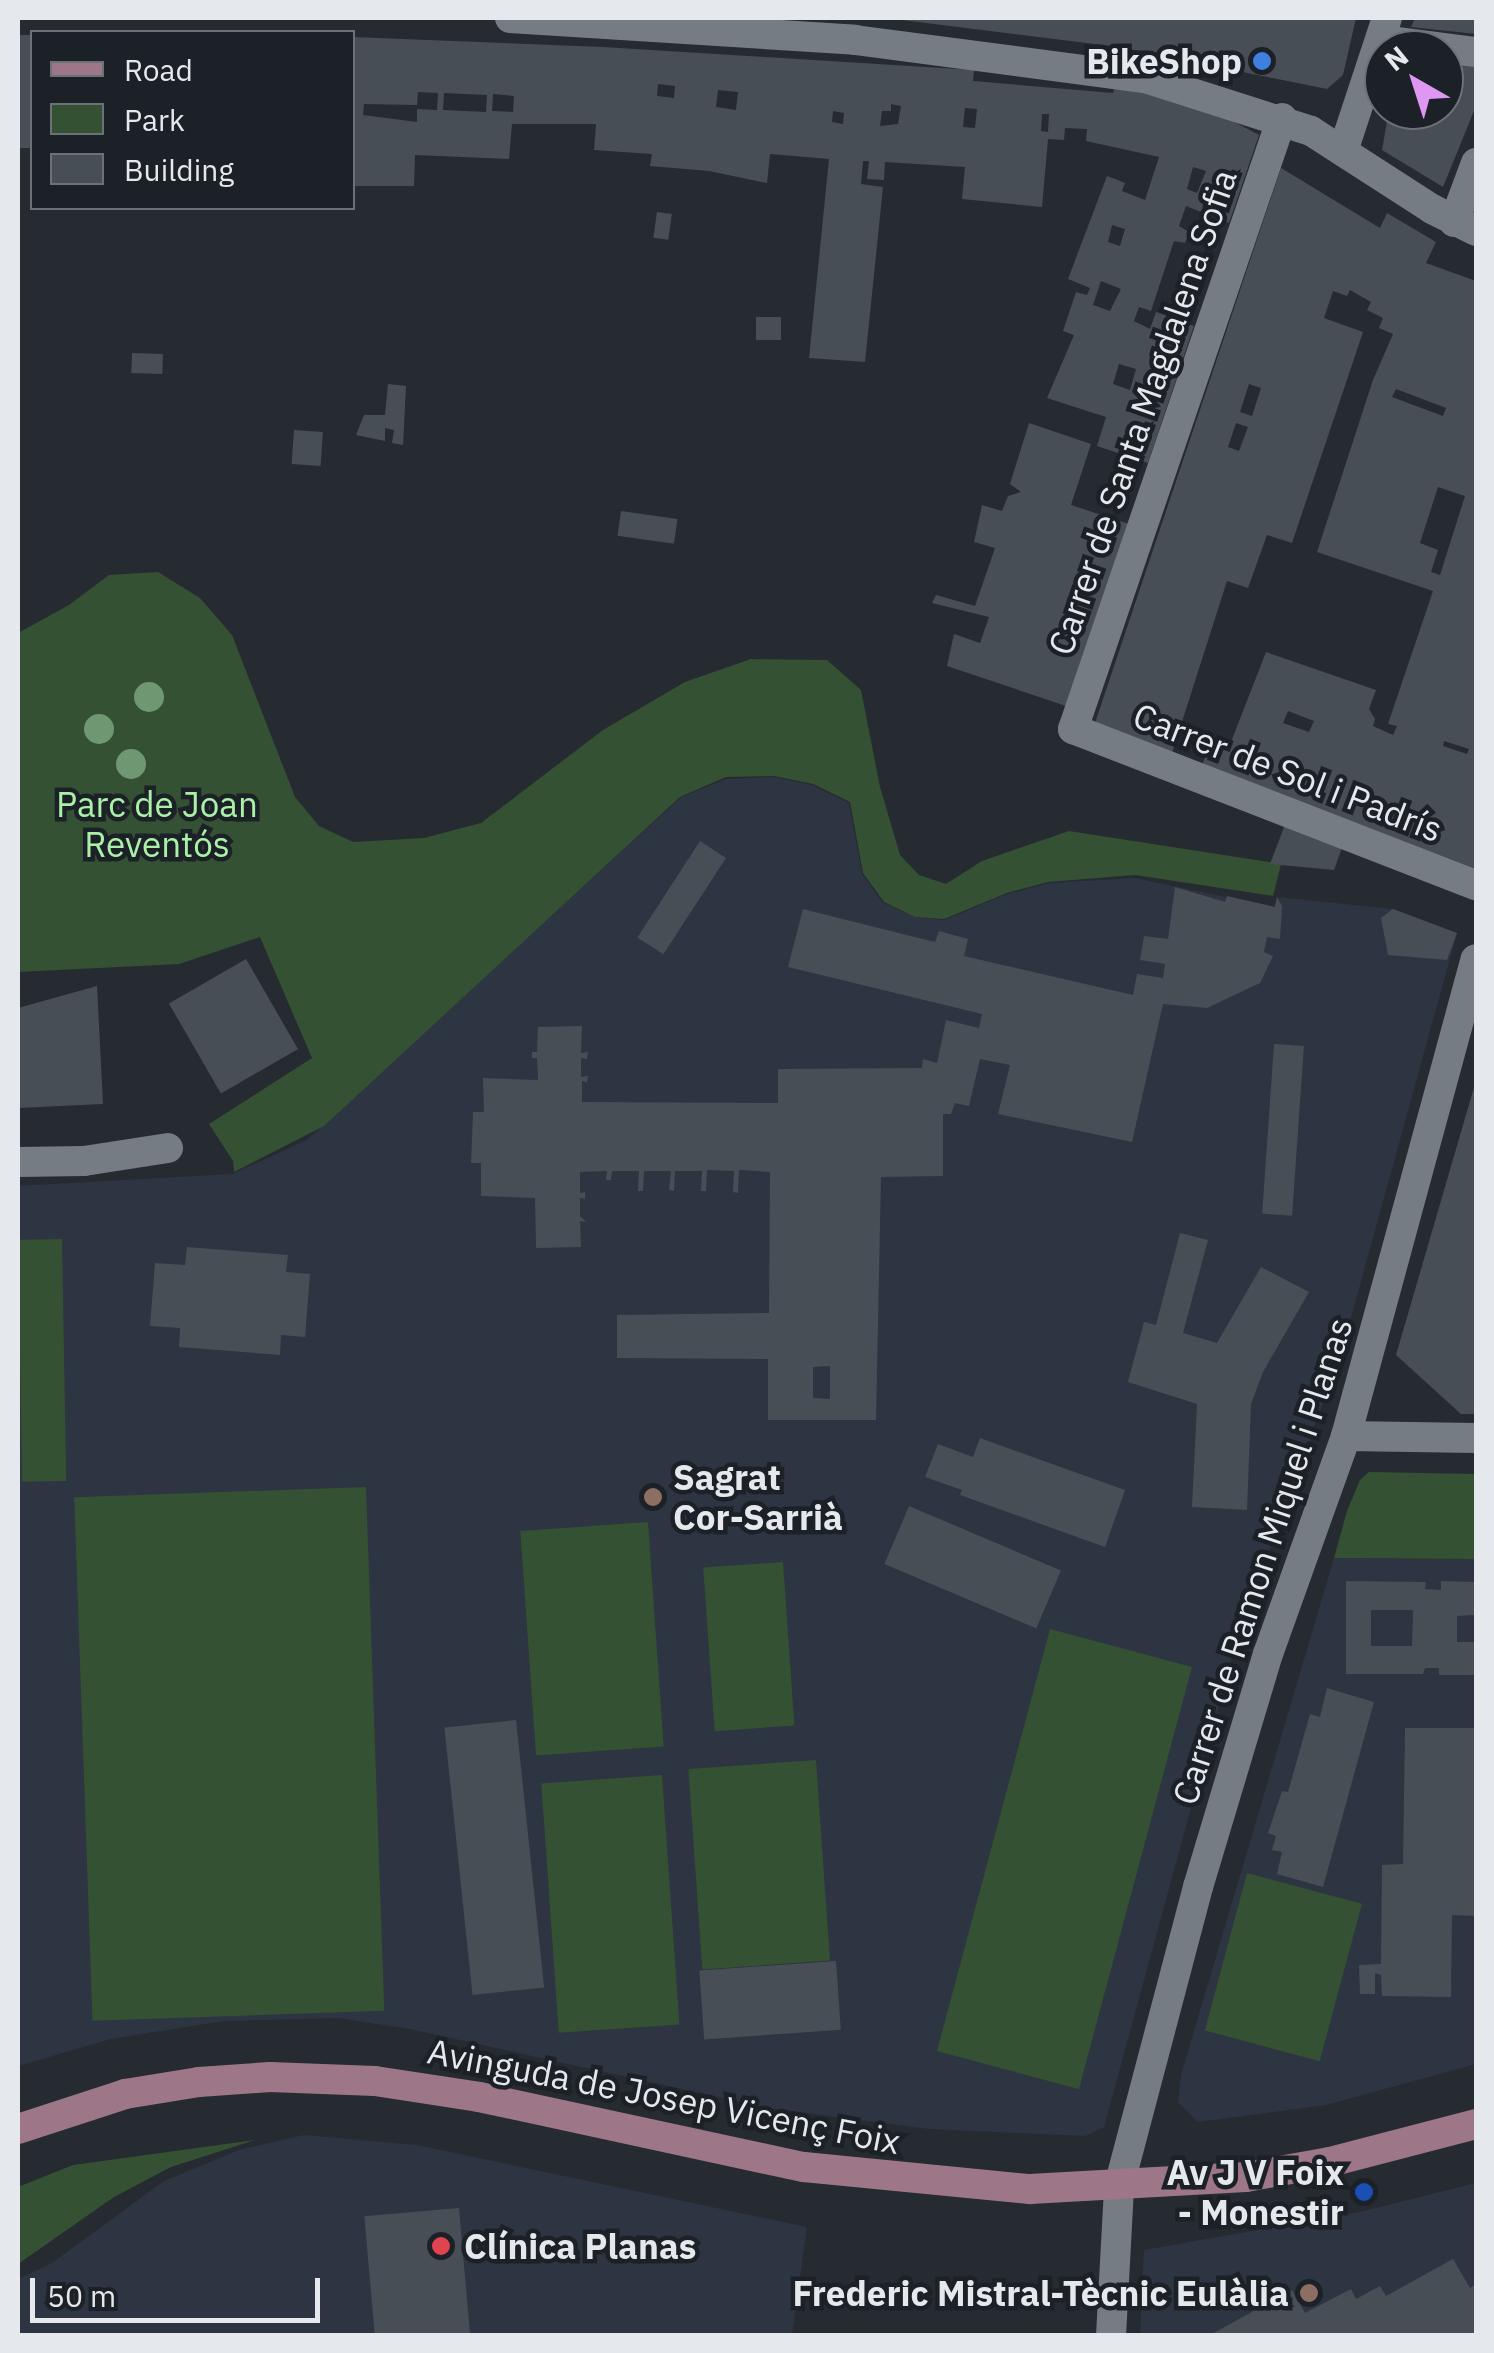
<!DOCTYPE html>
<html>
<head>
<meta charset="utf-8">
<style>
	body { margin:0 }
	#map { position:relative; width:1494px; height:2353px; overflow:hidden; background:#262b32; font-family:"IBM Plex Sans",sans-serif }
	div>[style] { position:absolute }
	.built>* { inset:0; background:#2c3541 }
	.green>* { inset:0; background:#345133; transform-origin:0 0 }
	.building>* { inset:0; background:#484e56; transform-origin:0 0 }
	.street>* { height:30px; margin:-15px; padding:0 15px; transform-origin:15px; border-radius:15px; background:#757c84 }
	.secondary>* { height:30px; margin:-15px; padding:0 15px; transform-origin:15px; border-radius:15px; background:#9d7787 }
	.trees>* { width:30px; height:30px; margin:-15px; border-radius:50%; background:#6f9872 }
	.dots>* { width:28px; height:28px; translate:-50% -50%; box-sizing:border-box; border:5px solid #1c2128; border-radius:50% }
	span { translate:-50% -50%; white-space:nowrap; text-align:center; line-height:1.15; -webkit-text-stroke:9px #1c2128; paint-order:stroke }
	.poi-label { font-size:35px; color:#e5e8ed; font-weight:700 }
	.right { translate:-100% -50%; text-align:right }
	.left { translate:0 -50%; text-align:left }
	.street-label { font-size:35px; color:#e5e8ed }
	.park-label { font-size:35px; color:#aaf1a7 }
	.frame { position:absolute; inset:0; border:20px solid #e5e8ed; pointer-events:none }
	.legend { position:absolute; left:30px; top:30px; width:325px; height:180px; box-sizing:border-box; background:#1c2128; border:2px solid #6c7177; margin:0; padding:12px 18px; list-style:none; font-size:30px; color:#e5e8ed }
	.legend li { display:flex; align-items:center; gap:20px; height:50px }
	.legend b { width:50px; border:2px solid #6c7177 }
	.north { position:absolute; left:1364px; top:30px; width:100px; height:100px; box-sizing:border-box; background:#1c2128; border:2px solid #6c7177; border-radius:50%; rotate:321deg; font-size:28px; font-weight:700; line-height:40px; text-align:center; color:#e5e8ed }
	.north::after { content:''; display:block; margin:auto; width:35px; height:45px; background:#de98f3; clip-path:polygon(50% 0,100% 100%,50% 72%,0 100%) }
	.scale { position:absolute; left:30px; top:2278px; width:290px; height:45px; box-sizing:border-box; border:5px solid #e5e8ed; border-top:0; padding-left:12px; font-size:30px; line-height:35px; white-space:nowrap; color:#e5e8ed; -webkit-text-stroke:8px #1c2128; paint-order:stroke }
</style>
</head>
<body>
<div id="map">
	<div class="built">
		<div style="clip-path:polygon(774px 777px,812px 785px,849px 803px,862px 874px,883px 903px,916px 917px,944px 920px,1007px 894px,1049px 883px,1134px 878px,1274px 907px,1277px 897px,1393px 909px,1457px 933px,1341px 1354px,1237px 1639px,1104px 2127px,1085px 2136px,929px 2129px,768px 2108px,410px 2029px,338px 2018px,224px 2021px,111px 2039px,18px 2066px,18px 1186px,232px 1174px,307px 1140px,681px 797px,726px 779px)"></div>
		<div style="clip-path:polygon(1334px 1558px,1476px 1559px,1476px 2064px,1326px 2105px,1198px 2122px,1178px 2102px,1181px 2075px)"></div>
		<div style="clip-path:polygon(304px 2135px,417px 2145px,807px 2227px,792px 2335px,18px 2335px,18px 2279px,52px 2263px,164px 2181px,239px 2150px)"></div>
		<div style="clip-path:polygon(1476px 2183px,1476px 2335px,1140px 2336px,1144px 2250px,1360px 2212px)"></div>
	</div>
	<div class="green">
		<div style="clip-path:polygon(158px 572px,200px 598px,232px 635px,295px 797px,319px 826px,353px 842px,424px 838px,481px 823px,603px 730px,685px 682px,751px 659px,827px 660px,861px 690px,880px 787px,900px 855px,919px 875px,946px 884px,982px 861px,1069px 831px,1281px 864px,1273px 896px,1135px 875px,1048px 882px,1007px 893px,944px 919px,915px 917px,884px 902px,863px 873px,850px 802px,813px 784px,774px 776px,726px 777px,680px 797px,324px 1126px,234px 1172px,233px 1161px,209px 1124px,312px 1058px,260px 937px,179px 964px,18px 972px,18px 633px,69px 605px,109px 575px)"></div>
		<div style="left:62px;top:1239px;width:242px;height:44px;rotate:89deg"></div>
		<div style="clip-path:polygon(1369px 1472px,1476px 1474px,1476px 1559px,1334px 1558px,1347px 1511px,1360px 1480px)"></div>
		<div style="left:366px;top:1487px;width:524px;height:292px;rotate:88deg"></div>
		<div style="left:648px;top:1522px;width:225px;height:128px;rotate:86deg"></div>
		<div style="left:783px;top:1562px;width:164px;height:80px;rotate:86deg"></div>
		<div style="left:1050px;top:1629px;width:147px;height:437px;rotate:15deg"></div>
		<div style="left:816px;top:1760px;width:201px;height:128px;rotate:86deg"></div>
		<div style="left:662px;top:1775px;width:250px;height:121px;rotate:86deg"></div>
		<div style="left:1247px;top:1873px;width:119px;height:163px;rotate:15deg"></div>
		<div style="clip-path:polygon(255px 2140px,171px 2167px,114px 2197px,18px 2264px,18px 2187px,73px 2165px)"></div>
	</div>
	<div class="building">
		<div style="clip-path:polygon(886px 18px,1356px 18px,1343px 75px,1327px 89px,1119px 47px)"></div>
		<div style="clip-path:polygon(1415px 18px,1476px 18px,1476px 34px,1411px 27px)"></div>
		<div style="left:18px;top:35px;width:14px;height:113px"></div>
		<div style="clip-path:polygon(evenodd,352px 37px,603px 47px,974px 70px,973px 81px,1113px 93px,1117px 79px,1208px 108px,1259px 135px,1229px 223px,1186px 206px,1179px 226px,1189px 232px,1185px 243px,1174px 241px,1151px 311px,1139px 307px,1134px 321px,1150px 329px,1156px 312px,1194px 326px,1148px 463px,1097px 446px,1106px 417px,1047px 398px,1074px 335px,1063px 331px,1076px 292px,1087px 295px,1090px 288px,1068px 279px,1107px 176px,1125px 183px,1122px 191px,1145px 200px,1159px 157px,1086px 141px,1087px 129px,1065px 128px,1064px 140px,1048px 139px,1042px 207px,962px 199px,965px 167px,885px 162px,884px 180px,867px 179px,869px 161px,863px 161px,861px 184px,883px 187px,865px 362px,809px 358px,829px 159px,770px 154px,767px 183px,709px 171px,650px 166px,652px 154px,594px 150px,596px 124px,512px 124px,509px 159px,415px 155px,414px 186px,352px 186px,352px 37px,658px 84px,675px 86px,674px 98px,657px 96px,658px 84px,352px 37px,718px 90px,738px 92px,736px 110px,716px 107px,718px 90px,352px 37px,418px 92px,438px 93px,437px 110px,417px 109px,417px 122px,363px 115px,364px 104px,417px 105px,418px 92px,352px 37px,444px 93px,487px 95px,486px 112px,443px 110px,444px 93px,352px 37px,493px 94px,514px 96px,513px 112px,492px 111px,493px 94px,352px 37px,891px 104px,901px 106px,898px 124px,880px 126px,882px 111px,891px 111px,891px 104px,352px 37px,965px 108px,977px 109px,975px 128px,963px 127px,965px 108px,352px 37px,833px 111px,844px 113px,843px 124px,832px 122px,833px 111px,352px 37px,1042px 114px,1049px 114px,1048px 132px,1041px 131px,1042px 114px,352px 37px,1193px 167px,1206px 171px,1197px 193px,1187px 189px,1193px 167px,352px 37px,1112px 225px,1125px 229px,1120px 246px,1108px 242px,1112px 225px,352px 37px,1101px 281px,1121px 289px,1110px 311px,1093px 305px,1101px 281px,352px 37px,1119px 364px,1136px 369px,1130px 390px,1113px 384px,1119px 364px)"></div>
		<div style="clip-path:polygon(1444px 60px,1476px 64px,1476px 106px,1443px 187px,1382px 150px,1389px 110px,1444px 110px)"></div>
		<div style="clip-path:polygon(evenodd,1281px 168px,1380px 228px,1387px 213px,1436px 242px,1426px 263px,1476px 281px,1476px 870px,1202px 765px,1214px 735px,1231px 742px,1266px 652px,1376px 690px,1369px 709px,1375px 719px,1373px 726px,1393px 735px,1397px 726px,1388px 724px,1433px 591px,1317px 552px,1373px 380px,1393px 334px,1379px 328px,1383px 318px,1367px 310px,1371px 302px,1350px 290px,1347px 296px,1333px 291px,1324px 318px,1363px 332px,1292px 543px,1267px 535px,1248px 588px,1227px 581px,1172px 753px,1095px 723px,1281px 168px,1249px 384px,1261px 388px,1252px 416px,1240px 412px,1249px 384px,1281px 168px,1396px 389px,1446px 408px,1443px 416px,1392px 397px,1396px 389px,1281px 168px,1236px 423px,1248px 427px,1239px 451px,1228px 447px,1236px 423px,1281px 168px,1438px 487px,1465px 496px,1440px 575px,1431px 572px,1438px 550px,1420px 543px,1438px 487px,1281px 168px,1288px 711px,1314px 721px,1309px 732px,1283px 723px,1288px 711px,1281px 168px,1444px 741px,1469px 749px,1467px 754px,1443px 746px,1444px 741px)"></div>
		<div style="left:657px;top:212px;width:15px;height:26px;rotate:8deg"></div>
		<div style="left:756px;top:317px;width:25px;height:23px"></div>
		<div style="left:132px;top:353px;width:31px;height:20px;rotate:2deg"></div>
		<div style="clip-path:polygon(388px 384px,406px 386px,403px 445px,392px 443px,394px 430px,385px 428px,385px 441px,356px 435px,364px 415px,385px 415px)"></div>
		<div style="clip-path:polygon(1029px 423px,1091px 444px,1071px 505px,1129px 524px,1066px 706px,947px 666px,954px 634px,980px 643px,989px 617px,932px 603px,936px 595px,975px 606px,995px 548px,974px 542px,982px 505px,1002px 511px,1008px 496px,1021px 492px,1010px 484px)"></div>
		<div style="left:294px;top:430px;width:29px;height:34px;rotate:4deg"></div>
		<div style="left:621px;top:511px;width:57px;height:25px;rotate:8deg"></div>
		<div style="clip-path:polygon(1286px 822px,1344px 842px,1334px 870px,1270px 864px)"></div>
		<div style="left:700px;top:841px;width:31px;height:115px;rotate:33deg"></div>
		<div style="clip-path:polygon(evenodd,1175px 887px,1225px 902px,1227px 896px,1275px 907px,1277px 897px,1282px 906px,1280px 939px,1267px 937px,1264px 952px,1273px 956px,1260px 983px,1207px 1008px,1163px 1004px,1132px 1142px,998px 1114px,1010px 1065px,980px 1059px,969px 1106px,955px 1103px,951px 1114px,943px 1114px,943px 1176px,881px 1177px,876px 1420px,768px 1420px,768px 1359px,617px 1358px,617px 1315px,769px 1313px,770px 1172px,739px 1170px,738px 1193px,733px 1192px,734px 1171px,707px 1170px,706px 1191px,701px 1191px,702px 1171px,675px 1171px,674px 1191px,669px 1190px,671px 1171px,644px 1171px,643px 1191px,638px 1191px,639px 1171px,612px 1171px,611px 1180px,606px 1180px,607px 1171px,580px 1172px,580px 1193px,585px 1192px,585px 1199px,580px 1198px,580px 1216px,586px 1222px,580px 1221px,581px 1247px,536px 1248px,535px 1198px,481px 1196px,481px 1163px,471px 1163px,473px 1112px,484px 1112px,483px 1078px,538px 1080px,537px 1058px,532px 1058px,532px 1052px,537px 1052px,538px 1027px,582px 1026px,581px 1053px,588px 1052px,587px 1059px,581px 1058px,581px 1077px,588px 1076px,587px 1082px,582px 1081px,582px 1102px,778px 1103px,778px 1069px,922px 1068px,923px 1059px,937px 1063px,946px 1020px,979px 1028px,982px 1014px,788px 967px,803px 909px,935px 942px,939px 931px,968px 939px,964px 956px,1133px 995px,1137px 974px,1163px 978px,1165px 964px,1140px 960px,1144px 936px,1168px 939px,1175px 887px,830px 1366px,830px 1399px,813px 1398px,813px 1367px,830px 1366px)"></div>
		<div style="clip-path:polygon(1393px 909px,1457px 933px,1447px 960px,1388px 955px,1381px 918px)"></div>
		<div style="left:246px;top:959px;width:104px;height:89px;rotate:60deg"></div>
		<div style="clip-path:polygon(97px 986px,103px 1104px,18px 1108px,18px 1008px)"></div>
		<div style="left:1274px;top:1044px;width:30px;height:170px;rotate:4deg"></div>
		<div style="clip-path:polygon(1475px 1084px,1476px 1414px,1461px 1414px,1396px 1355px)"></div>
		<div style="clip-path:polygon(1180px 1233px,1208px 1240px,1183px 1333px,1217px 1343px,1261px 1267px,1309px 1292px,1263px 1372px,1251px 1404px,1247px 1510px,1192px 1507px,1197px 1404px,1128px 1382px,1144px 1322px,1156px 1325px)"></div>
		<div style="clip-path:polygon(187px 1247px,288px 1255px,286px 1272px,310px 1274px,305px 1337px,281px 1335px,280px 1355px,179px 1347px,180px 1328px,150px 1326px,155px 1263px,185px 1265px)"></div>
		<div style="clip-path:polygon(980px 1438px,1125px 1490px,1105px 1547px,960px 1495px,962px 1490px,925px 1477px,938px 1444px,973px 1457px)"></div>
		<div style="left:909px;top:1506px;width:165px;height:63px;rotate:23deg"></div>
		<div style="clip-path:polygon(evenodd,1346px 1581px,1426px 1582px,1425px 1589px,1441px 1590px,1441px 1581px,1476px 1582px,1476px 1615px,1457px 1616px,1457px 1642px,1476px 1642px,1476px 1675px,1439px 1675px,1439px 1668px,1425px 1668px,1423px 1674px,1346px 1674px,1346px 1581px,1371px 1610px,1413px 1610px,1412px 1646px,1371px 1646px,1371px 1610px)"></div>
		<div style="clip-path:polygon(1327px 1688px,1374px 1702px,1323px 1887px,1277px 1874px,1282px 1852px,1272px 1850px,1276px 1836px,1268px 1833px,1282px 1791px,1288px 1792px,1310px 1714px,1320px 1717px)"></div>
		<div style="left:516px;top:1720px;width:269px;height:72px;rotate:84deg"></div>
		<div style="clip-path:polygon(1405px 1728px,1476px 1728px,1476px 1916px,1452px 1915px,1451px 1997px,1382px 1996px,1381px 1975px,1375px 1973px,1375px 1994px,1360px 1994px,1359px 1965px,1381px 1964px,1382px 1865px,1403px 1864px)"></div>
		<div style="left:836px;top:1961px;width:69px;height:137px;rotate:86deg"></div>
		<div style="left:459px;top:2208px;width:129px;height:95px;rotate:85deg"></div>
		<div style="clip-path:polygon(1453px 2259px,1470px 2288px,1476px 2284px,1476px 2336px,1208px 2336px,1292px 2290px,1305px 2313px,1351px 2289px,1356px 2299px,1380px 2286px,1386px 2296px)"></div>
	</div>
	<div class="street">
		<div style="left:510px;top:18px;width:346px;rotate:3.6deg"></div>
		<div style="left:855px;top:40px;width:292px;rotate:7.5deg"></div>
		<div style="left:1145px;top:78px;width:174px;rotate:17.7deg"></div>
		<div style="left:1311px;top:131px;width:144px;rotate:32.8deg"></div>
		<div style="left:1432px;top:209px;width:49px;rotate:26.6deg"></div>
		<div style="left:1381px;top:40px;width:96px;rotate:7.2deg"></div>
		<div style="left:1282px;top:118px;width:646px;rotate:108.88deg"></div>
		<div style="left:1073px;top:729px;width:432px;rotate:21.2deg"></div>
		<div style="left:1343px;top:151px;width:140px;rotate:-71.7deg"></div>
		<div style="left:1454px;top:222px;width:63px;rotate:-69.6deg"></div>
		<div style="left:18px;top:1162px;width:66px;rotate:-0.9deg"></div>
		<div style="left:84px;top:1161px;width:85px;rotate:-8.8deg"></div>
		<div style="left:1346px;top:1436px;width:130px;rotate:0.9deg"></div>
		<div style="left:1111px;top:2336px;width:150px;rotate:-86.9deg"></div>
		<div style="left:1119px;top:2186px;width:309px;rotate:-75.2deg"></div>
		<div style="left:1198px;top:1887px;width:243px;rotate:-73.3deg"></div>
		<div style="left:1268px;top:1654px;width:232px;rotate:-70.3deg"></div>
		<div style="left:1346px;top:1436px;width:494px;rotate:-74.8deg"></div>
	</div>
	<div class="secondary">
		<div style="left:18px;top:2129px;width:113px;rotate:-18.1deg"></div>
		<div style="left:125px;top:2094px;width:75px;rotate:-9.2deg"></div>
		<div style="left:199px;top:2082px;width:71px;rotate:-4deg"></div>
		<div style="left:270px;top:2077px;width:105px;rotate:2.2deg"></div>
		<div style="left:375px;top:2081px;width:105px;rotate:8.7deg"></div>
		<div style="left:479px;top:2097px;width:332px;rotate:12.2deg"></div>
		<div style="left:804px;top:2167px;width:227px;rotate:5.6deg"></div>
		<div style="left:1030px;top:2189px;width:216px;rotate:-3.2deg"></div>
		<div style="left:1246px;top:2177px;width:85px;rotate:-10.1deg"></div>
		<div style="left:1330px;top:2162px;width:151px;rotate:-14.6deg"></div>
	</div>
	<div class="trees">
		<div style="left:149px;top:697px"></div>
		<div style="left:99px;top:729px"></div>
		<div style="left:131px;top:764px"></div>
	</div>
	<div class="dots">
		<div style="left:1262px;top:61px;background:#3f7fe0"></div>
		<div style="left:653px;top:1497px;background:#8d6e63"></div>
		<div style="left:1364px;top:2192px;background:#1a4fb4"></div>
		<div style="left:441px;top:2246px;background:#e0444e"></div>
		<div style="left:1309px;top:2293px;background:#8d6e63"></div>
	</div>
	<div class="poi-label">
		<span class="right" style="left:1242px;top:61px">BikeShop</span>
		<span class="left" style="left:673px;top:1497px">Sagrat<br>Cor-Sarrià</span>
		<span class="right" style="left:1344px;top:2192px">Av J V Foix<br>- Monestir</span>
		<span class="left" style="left:464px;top:2246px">Clínica Planas</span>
		<span class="right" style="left:1289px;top:2293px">Frederic Mistral-Tècnic Eulàlia</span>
	</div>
	<div class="street-label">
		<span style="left:1142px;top:412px;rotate:-71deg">Carrer de Santa Magdalena Sofia</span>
		<span style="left:1288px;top:772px;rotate:21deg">Carrer de Sol i Padrís</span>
		<span style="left:1262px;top:1561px;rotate:-72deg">Carrer de Ramon Miquel i Planas</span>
		<span style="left:664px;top:2096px;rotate:11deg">Avinguda de Josep Vicenç Foix</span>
	</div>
	<div class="park-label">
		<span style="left:157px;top:824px">Parc de Joan<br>Reventós</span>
	</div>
	<div class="frame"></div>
	<ul class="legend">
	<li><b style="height:12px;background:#9d7787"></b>Road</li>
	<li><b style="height:28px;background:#345133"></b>Park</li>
	<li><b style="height:28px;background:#484e56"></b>Building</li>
	</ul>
	<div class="north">N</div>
	<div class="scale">50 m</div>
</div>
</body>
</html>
